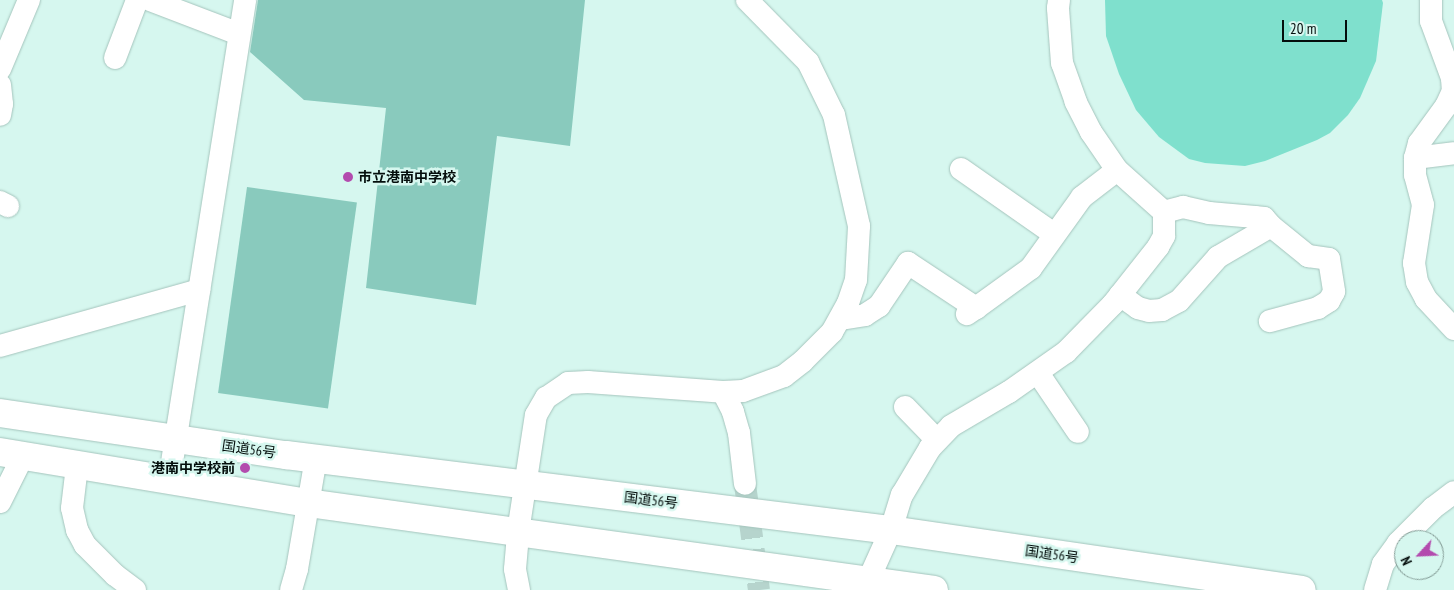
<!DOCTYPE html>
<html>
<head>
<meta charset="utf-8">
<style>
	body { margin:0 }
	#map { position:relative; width:1454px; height:590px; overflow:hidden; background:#d6f7ef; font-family:"PT Sans Narrow","Noto Sans JP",sans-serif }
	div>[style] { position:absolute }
	.green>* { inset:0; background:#89cabd; transform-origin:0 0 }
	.water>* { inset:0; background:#7fe0cd }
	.minor-tunnel>* { height:22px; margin-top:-11px; transform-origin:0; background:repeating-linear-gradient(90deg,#b6d4cd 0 22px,transparent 0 33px) }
	.roads { filter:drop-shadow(0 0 1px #a4c4bc) drop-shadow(0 0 1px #a4c4bc) }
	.minor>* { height:22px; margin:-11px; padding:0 11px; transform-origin:11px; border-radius:11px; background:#fff }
	.highway>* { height:28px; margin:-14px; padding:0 14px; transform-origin:14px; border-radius:14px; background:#fff }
	.dots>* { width:14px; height:14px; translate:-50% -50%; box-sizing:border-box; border:2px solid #d6f7ef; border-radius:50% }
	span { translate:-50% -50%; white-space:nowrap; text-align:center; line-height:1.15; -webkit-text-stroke:5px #d6f7ef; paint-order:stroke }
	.poi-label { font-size:14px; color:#040e0c; font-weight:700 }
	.left { translate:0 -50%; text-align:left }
	.right { translate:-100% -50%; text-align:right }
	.street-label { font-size:14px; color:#040e0c }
	.north { position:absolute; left:1394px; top:530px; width:50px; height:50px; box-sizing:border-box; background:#d6f7ef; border:1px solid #829a94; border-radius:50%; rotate:245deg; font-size:14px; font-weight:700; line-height:20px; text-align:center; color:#040e0c }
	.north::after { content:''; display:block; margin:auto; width:18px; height:22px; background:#b34bae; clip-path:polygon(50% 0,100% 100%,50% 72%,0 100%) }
	.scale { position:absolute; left:1282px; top:20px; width:65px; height:22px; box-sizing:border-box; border:2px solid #040e0c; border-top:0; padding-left:6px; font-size:15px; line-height:18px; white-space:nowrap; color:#040e0c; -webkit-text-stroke:4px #d6f7ef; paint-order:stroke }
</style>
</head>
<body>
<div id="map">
	<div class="green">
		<div style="clip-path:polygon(258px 0,585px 0,570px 146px,497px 136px,476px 305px,366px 288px,386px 108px,304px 100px,250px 52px)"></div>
		<div style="left:247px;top:187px;width:111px;height:208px;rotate:8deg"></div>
	</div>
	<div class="water">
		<div style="clip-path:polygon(1105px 0,1382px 0,1383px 3px,1376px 61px,1360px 98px,1348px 115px,1330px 133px,1317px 140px,1265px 161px,1245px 166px,1205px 163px,1189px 159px,1159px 137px,1136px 110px,1119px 74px,1106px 36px)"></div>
	</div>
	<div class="minor-tunnel">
		<div style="left:745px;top:484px;width:107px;rotate:82.5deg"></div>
	</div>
	<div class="roads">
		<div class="minor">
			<div style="left:150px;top:0;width:95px;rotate:20.9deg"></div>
			<div style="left:1431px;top:0;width:21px;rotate:90deg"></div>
			<div style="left:1431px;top:21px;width:61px;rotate:69.8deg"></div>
			<div style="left:1452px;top:78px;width:13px;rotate:86deg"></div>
			<div style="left:1453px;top:91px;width:17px;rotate:115deg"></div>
			<div style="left:1446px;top:106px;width:46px;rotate:126.1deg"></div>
			<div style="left:1419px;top:143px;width:16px;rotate:105deg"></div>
			<div style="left:1415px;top:158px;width:17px;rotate:90deg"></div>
			<div style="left:1415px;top:175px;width:31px;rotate:75deg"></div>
			<div style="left:1423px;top:205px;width:59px;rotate:98.8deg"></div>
			<div style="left:1414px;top:263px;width:19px;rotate:81deg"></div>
			<div style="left:1417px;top:282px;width:19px;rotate:62deg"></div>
			<div style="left:1426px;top:299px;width:41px;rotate:47deg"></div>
			<div style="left:115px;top:58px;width:62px;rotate:-69.2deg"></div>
			<div style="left:0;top:69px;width:75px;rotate:-67.2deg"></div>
			<div style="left:0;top:85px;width:19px;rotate:84deg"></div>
			<div style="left:2px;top:104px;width:11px;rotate:100deg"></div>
			<div style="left:1415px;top:158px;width:39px;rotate:-7deg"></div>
			<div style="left:961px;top:169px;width:113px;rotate:35deg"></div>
			<div style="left:0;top:202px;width:9px;rotate:27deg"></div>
			<div style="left:1164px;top:212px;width:20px;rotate:-15deg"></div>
			<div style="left:1183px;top:207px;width:27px;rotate:13deg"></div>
			<div style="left:1209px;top:213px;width:46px;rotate:5deg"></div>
			<div style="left:1255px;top:217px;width:9px;rotate:6deg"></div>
			<div style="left:1264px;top:218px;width:11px;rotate:49deg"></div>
			<div style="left:1120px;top:295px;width:22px;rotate:36deg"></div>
			<div style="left:1138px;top:308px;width:11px;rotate:15deg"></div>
			<div style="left:1149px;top:311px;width:13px;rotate:-4deg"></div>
			<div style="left:1162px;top:310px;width:19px;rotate:-28deg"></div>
			<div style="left:1179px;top:301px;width:59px;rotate:-48.4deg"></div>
			<div style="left:1218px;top:257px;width:61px;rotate:-30.3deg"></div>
			<div style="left:1271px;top:226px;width:48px;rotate:39deg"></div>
			<div style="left:1308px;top:256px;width:21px;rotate:8deg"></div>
			<div style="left:1329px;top:259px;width:33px;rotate:81deg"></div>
			<div style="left:1334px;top:292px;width:10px;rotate:119deg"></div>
			<div style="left:1329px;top:301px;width:13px;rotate:148deg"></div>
			<div style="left:1318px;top:308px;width:50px;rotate:164.8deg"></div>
			<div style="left:976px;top:308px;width:68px;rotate:-36deg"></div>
			<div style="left:1031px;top:268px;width:87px;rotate:-54.3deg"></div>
			<div style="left:1082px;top:197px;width:44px;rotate:-37.6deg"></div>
			<div style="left:841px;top:319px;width:24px;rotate:-9deg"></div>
			<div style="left:865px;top:315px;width:17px;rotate:-33deg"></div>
			<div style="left:879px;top:306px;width:52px;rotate:-56deg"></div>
			<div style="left:908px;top:263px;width:82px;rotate:33.5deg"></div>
			<div style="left:976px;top:308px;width:11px;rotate:146deg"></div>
			<div style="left:0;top:346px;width:207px;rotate:-15.7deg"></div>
			<div style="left:1038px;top:373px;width:71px;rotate:55.9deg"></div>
			<div style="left:723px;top:392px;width:22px;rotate:63deg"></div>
			<div style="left:733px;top:412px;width:22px;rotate:74deg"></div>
			<div style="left:739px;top:433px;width:51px;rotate:83.3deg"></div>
			<div style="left:905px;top:407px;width:46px;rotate:45.9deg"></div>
			<div style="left:77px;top:466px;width:42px;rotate:96.8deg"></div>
			<div style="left:72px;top:508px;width:23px;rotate:77deg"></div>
			<div style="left:77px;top:530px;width:17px;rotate:62deg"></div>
			<div style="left:85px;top:545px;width:42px;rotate:45deg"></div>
			<div style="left:115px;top:575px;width:25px;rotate:37deg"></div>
			<div style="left:169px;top:481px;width:487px;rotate:-81deg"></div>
			<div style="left:0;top:502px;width:51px;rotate:-63.4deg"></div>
			<div style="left:291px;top:590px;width:22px;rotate:-74deg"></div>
			<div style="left:297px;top:569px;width:113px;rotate:-80.3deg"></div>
			<div style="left:519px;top:590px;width:21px;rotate:-101deg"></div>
			<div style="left:515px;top:569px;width:37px;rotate:-85deg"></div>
			<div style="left:518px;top:532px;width:118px;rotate:-81.3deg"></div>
			<div style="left:536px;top:415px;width:20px;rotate:-60deg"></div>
			<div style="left:546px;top:398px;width:27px;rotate:-34deg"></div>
			<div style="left:568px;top:383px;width:20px;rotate:-3deg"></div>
			<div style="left:588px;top:382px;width:135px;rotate:4.2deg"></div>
			<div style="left:723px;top:392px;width:20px;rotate:-3deg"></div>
			<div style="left:743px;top:391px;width:44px;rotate:-20.1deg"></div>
			<div style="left:784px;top:376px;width:24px;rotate:-38deg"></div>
			<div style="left:803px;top:361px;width:41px;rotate:-45deg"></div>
			<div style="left:832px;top:332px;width:33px;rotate:-61deg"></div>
			<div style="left:848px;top:303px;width:24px;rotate:-71deg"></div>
			<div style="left:856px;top:280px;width:54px;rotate:-86.8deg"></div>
			<div style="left:859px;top:226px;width:114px;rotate:-102.7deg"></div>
			<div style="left:834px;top:115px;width:59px;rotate:-116.1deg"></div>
			<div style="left:808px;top:62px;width:87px;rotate:-134.5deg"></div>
			<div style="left:864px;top:590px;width:66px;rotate:-65.8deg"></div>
			<div style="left:891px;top:530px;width:37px;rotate:-73deg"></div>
			<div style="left:902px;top:495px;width:55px;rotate:-59.2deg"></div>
			<div style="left:930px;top:448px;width:30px;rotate:-46deg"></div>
			<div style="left:951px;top:426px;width:67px;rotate:-30.4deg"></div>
			<div style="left:1009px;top:392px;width:70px;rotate:-35.1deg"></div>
			<div style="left:1066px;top:352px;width:67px;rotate:-45.6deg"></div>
			<div style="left:1113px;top:304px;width:73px;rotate:-51.7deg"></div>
			<div style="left:1158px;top:247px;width:13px;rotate:-61deg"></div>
			<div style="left:1164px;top:236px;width:24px;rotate:-90deg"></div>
			<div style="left:1164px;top:212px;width:63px;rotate:-138.2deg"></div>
			<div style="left:1117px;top:170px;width:46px;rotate:-124.4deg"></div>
			<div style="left:1091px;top:132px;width:34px;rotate:-117deg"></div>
			<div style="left:1076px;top:102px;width:41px;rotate:-109.7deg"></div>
			<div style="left:1062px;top:63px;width:55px;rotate:-94.2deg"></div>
			<div style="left:1058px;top:8px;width:8px;rotate:-83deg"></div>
			<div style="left:1375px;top:590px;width:27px;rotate:-73deg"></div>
			<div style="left:1383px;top:564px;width:26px;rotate:-54deg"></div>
			<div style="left:1398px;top:543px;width:49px;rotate:-45deg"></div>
			<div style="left:1433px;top:508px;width:26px;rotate:-37deg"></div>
		</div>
		<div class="highway">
			<div style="left:0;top:413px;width:289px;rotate:8.4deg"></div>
			<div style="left:286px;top:455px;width:610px;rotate:7.07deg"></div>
			<div style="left:891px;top:530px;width:415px;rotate:8.3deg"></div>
			<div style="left:0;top:452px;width:312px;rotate:9.4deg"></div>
			<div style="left:308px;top:503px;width:632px;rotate:7.91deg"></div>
		</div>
	</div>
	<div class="dots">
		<div style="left:348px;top:177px;background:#b34bae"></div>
		<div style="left:245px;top:468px;background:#b34bae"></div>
	</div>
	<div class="poi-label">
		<span class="left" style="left:358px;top:177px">市立港南中学校</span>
		<span class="right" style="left:235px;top:468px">港南中学校前</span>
	</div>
	<div class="street-label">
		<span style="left:249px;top:449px;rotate:8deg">国道56号</span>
		<span style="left:651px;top:500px;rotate:7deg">国道56号</span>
		<span style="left:1052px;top:554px;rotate:8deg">国道56号</span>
	</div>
	<div class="north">N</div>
	<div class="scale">20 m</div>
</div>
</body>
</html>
